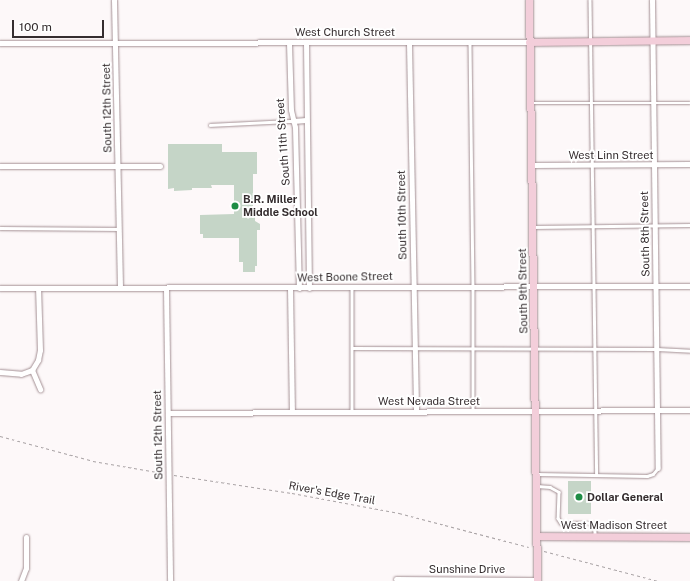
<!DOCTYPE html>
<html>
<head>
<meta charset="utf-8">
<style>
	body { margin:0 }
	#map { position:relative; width:690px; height:581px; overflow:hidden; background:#fdf8f9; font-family:"Public Sans",sans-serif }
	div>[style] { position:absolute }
	.building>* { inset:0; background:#c5d5c7; transform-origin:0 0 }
	.path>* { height:1px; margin-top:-0.5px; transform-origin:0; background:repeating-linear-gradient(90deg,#a9a3a5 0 3px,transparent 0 6px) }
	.roads { filter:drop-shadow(0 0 1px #a49094) drop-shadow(0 0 1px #a49094) }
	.lane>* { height:2.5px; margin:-1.25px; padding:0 1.25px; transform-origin:1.25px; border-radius:1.25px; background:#fff }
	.street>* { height:5px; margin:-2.5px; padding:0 2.5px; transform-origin:2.5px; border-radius:2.5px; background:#fff }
	.secondary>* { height:7px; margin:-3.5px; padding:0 3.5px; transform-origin:3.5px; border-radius:3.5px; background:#f3ceda }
	.dots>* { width:11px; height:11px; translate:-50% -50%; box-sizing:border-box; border:2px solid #fff; border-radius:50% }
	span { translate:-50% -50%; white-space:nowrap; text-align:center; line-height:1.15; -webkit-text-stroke:3.5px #fff; paint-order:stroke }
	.street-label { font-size:11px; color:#352d2f }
	.poi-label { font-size:11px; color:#352d2f; font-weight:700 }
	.left { translate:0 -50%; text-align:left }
	.scale { position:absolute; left:12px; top:20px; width:92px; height:18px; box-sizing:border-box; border:2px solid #352d2f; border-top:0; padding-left:5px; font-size:12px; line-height:14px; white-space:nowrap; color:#352d2f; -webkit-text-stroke:3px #fff; paint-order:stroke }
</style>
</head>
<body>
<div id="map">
	<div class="building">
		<div style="clip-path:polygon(168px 144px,222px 144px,222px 152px,257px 152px,257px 174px,253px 174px,253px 215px,255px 215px,255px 221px,260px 224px,260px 230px,257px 230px,257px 266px,255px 266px,255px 272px,243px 272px,243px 262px,239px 262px,239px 238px,203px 238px,203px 234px,200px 234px,200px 215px,234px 214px,234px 185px,211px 185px,212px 188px,192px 188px,192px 190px,174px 191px,174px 188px,168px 189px)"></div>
		<div style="left:568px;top:481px;width:23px;height:33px"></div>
	</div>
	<div class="path">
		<div style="left:0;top:436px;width:96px;rotate:15deg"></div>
		<div style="left:93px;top:461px;width:71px;rotate:9.7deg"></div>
		<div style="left:174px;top:475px;width:119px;rotate:8.7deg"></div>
		<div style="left:292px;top:493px;width:109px;rotate:10.6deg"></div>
		<div style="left:399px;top:513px;width:134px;rotate:14.7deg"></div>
		<div style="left:544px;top:551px;width:118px;rotate:14.7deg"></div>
	</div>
	<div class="roads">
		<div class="lane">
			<div style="left:590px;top:0;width:474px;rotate:89.2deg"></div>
			<div style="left:470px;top:43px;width:243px;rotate:89.3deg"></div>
			<div style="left:473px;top:286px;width:125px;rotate:90deg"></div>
			<div style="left:531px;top:103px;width:159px"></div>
			<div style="left:210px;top:125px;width:83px;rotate:-2.8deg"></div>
			<div style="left:533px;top:227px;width:157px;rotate:-0.7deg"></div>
			<div style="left:0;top:228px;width:119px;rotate:0.5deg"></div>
			<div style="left:352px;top:287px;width:124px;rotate:90deg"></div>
			<div style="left:352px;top:348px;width:305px;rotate:0.2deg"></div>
			<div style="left:657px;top:349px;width:33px;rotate:3deg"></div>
			<div style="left:537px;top:474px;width:110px;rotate:1deg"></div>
			<div style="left:647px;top:476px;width:6px;rotate:-18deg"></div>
			<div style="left:653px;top:474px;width:8px;rotate:-50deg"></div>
			<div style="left:537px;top:486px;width:13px;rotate:4deg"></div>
			<div style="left:550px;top:487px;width:10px;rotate:29deg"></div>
			<div style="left:559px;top:492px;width:26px;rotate:92deg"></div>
			<div style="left:558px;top:518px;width:6px;rotate:59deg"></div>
			<div style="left:561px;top:523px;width:28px"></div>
			<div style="left:589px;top:523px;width:6px;rotate:18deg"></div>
			<div style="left:595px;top:525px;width:10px;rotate:90deg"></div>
		</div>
		<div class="street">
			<div style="left:114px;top:0;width:288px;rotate:88.8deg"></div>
			<div style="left:652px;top:0;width:468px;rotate:89.3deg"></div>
			<div style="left:0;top:43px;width:529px;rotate:-0.11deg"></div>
			<div style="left:289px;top:43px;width:67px;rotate:88.3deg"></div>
			<div style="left:291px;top:110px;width:17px;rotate:77deg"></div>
			<div style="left:295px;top:127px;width:161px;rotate:88.6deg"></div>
			<div style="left:306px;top:43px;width:245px;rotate:89.3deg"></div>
			<div style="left:409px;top:43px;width:368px;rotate:88.9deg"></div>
			<div style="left:293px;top:121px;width:13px;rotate:-4deg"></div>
			<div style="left:532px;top:165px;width:158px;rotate:-0.4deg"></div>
			<div style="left:0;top:166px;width:160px"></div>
			<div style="left:0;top:288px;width:690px;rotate:-0.17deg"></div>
			<div style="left:290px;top:288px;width:124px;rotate:89.1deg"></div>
			<div style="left:166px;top:289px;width:292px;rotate:89.2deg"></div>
			<div style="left:32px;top:370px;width:12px;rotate:-59deg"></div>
			<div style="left:38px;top:360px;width:10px;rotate:-79deg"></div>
			<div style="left:40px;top:350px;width:62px;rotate:-91.8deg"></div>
			<div style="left:0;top:372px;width:21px;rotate:5deg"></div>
			<div style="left:21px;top:374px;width:12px;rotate:-20deg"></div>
			<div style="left:32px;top:370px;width:21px;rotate:67deg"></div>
			<div style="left:168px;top:413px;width:522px;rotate:-0.33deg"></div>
			<div style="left:396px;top:579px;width:141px;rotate:0.4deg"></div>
			<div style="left:21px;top:581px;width:14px;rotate:-69deg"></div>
			<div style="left:26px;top:568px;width:31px;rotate:-90deg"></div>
		</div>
		<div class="secondary">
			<div style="left:529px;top:0;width:581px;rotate:89.21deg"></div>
			<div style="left:529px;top:42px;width:161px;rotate:-0.7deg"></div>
			<div style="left:537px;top:536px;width:153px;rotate:0.4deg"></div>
		</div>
	</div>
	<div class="dots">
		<div style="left:235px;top:206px;background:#1e8d45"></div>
		<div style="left:579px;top:497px;background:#1e8d45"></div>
	</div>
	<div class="street-label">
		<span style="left:345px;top:32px">West Church Street</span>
		<span style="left:107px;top:108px;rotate:-91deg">South 12th Street</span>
		<span style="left:283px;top:142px;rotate:-94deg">South 11th Street</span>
		<span style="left:611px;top:155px">West Linn Street</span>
		<span style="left:402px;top:215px;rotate:-91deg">South 10th Street</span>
		<span style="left:645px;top:234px;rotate:-91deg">South 8th Street</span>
		<span style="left:345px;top:277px;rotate:-1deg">West Boone Street</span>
		<span style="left:523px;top:291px;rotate:-91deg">South 9th Street</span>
		<span style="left:429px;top:401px">West Nevada Street</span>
		<span style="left:158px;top:435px;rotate:-91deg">South 12th Street</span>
		<span style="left:332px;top:493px;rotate:10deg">River's Edge Trail</span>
		<span style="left:614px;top:525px">West Madison Street</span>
		<span style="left:467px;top:569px">Sunshine Drive</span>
	</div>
	<div class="poi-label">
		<span class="left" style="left:243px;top:206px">B.R. Miller<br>Middle School</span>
		<span class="left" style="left:587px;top:497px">Dollar General</span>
	</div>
	<div class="scale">100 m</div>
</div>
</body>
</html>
